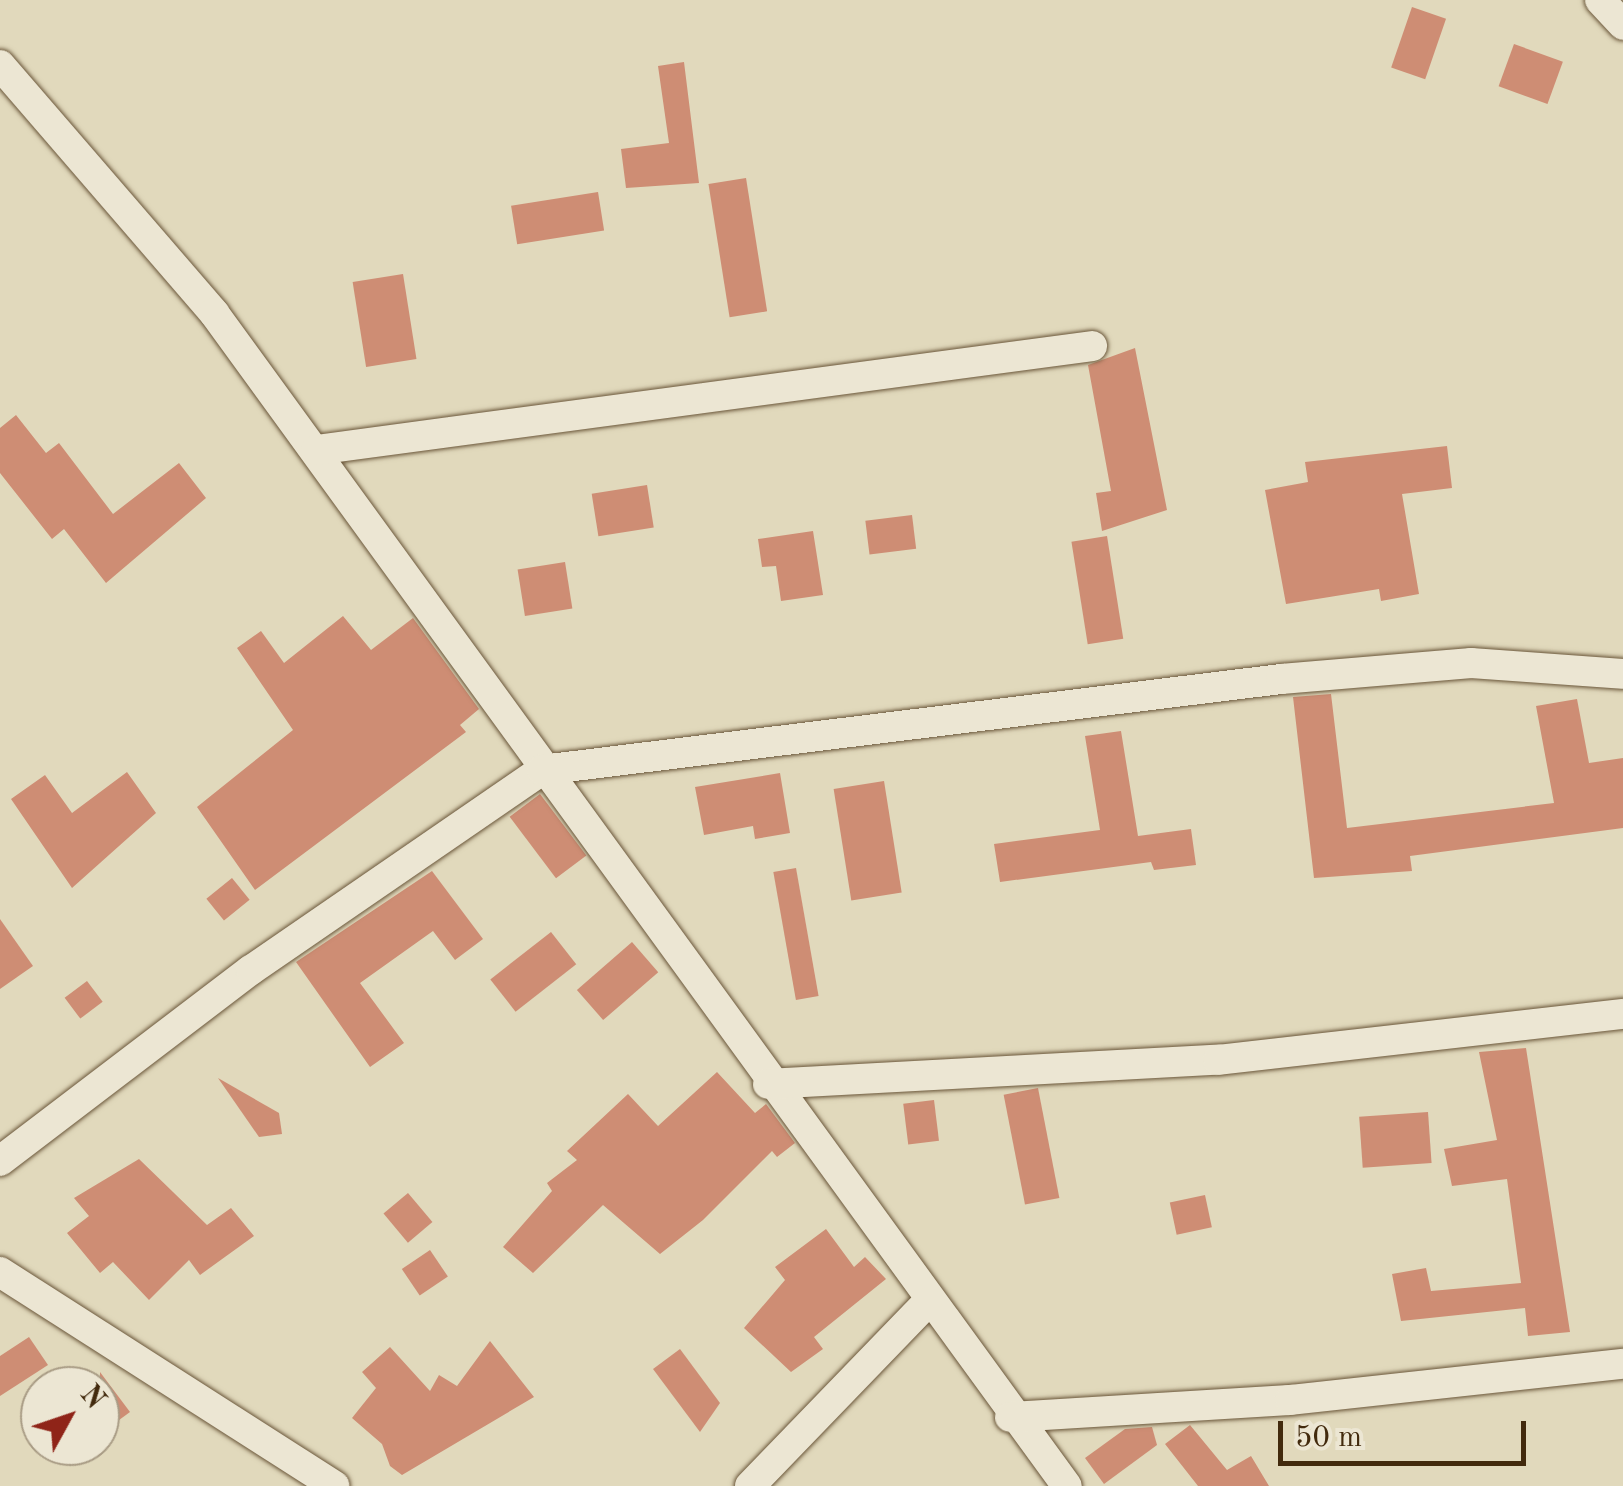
<!DOCTYPE html>
<html>
<head>
<meta charset="utf-8">
<style>
	body { margin:0 }
	#map { position:relative; width:1623px; height:1486px; overflow:hidden; background:#e1d9bc; font-family:"Old Standard TT",serif }
	div>[style] { position:absolute }
	.building>* { inset:0; background:#ce8d74; transform-origin:0 0 }
	.roads { filter:drop-shadow(0 0 2px #6a5639) drop-shadow(0 0 2px #6a5639) }
	.minor>* { height:30px; margin:-15px; padding:0 15px; transform-origin:15px; border-radius:15px; background:#ece6d3 }
	span { translate:-50% -50%; white-space:nowrap; text-align:center; line-height:1.15; -webkit-text-stroke:10px #ece6d3; paint-order:stroke }
	.north { position:absolute; left:20px; top:1366px; width:100px; height:100px; box-sizing:border-box; background:#ece6d3; border:2px solid #a89b84; border-radius:50%; rotate:50deg; font-size:28px; font-weight:700; line-height:40px; text-align:center; color:#422a0d }
	.north::after { content:''; display:block; margin:auto; width:35px; height:45px; background:#8f2418; clip-path:polygon(50% 0,100% 100%,50% 72%,0 100%) }
	.scale { position:absolute; left:1278px; top:1421px; width:248px; height:45px; box-sizing:border-box; border:5px solid #422a0d; border-top:0; padding-left:12px; font-size:30px; line-height:35px; white-space:nowrap; color:#422a0d; -webkit-text-stroke:8px #ece6d3; paint-order:stroke }
</style>
</head>
<body>
<div id="map">
	<div class="building">
		<div style="left:1412px;top:7px;width:36px;height:64px;rotate:19deg"></div>
		<div style="left:1514px;top:44px;width:52px;height:45px;rotate:20deg"></div>
		<div style="clip-path:polygon(684px 62px,699px 183px,626px 188px,621px 149px,669px 143px,658px 66px)"></div>
		<div style="left:746px;top:178px;width:135px;height:38px;rotate:81deg"></div>
		<div style="left:598px;top:192px;width:39px;height:88px;rotate:81deg"></div>
		<div style="left:403px;top:274px;width:86px;height:51px;rotate:81deg"></div>
		<div style="clip-path:polygon(1135px 348px,1167px 510px,1102px 531px,1096px 493px,1111px 491px,1088px 365px)"></div>
		<div style="clip-path:polygon(16px 415px,46px 453px,59px 443px,113px 514px,179px 463px,206px 498px,106px 583px,64px 529px,52px 539px,0 473px,0 428px)"></div>
		<div style="clip-path:polygon(1447px 446px,1452px 488px,1402px 494px,1419px 594px,1381px 601px,1379px 589px,1286px 604px,1265px 490px,1308px 482px,1305px 462px)"></div>
		<div style="left:647px;top:485px;width:43px;height:56px;rotate:81deg"></div>
		<div style="left:912px;top:515px;width:34px;height:47px;rotate:83deg"></div>
		<div style="clip-path:polygon(813px 531px,823px 595px,781px 601px,776px 566px,762px 567px,758px 539px)"></div>
		<div style="left:1107px;top:536px;width:104px;height:36px;rotate:81deg"></div>
		<div style="left:565px;top:562px;width:47px;height:48px;rotate:81deg"></div>
		<div style="clip-path:polygon(343px 616px,371px 650px,413px 618px,479px 709px,460px 725px,466px 732px,255px 890px,197px 807px,293px 730px,237px 648px,261px 631px,284px 663px)"></div>
		<div style="clip-path:polygon(1331px 694px,1347px 828px,1554px 803px,1536px 706px,1577px 699px,1589px 763px,1623px 758px,1623px 828px,1410px 856px,1412px 871px,1314px 878px,1293px 697px)"></div>
		<div style="clip-path:polygon(1121px 731px,1138px 836px,1191px 829px,1196px 865px,1154px 870px,1151px 862px,1000px 882px,994px 844px,1100px 830px,1085px 736px)"></div>
		<div style="clip-path:polygon(127px 772px,156px 813px,72px 888px,11px 799px,45px 775px,72px 813px)"></div>
		<div style="clip-path:polygon(780px 773px,790px 833px,755px 839px,753px 826px,704px 835px,695px 787px)"></div>
		<div style="left:884px;top:781px;width:113px;height:51px;rotate:81deg"></div>
		<div style="left:540px;top:794px;width:77px;height:38px;rotate:53deg"></div>
		<div style="left:796px;top:868px;width:130px;height:23px;rotate:80deg"></div>
		<div style="clip-path:polygon(432px 871px,483px 939px,455px 960px,433px 931px,360px 983px,404px 1043px,370px 1067px,296px 962px)"></div>
		<div style="left:232px;top:878px;width:28px;height:33px;rotate:51deg"></div>
		<div style="clip-path:polygon(0 919px,33px 966px,0 989px)"></div>
		<div style="left:551px;top:932px;width:41px;height:77px;rotate:52deg"></div>
		<div style="left:632px;top:942px;width:40px;height:73px;rotate:49deg"></div>
		<div style="left:87px;top:981px;width:26px;height:28px;rotate:53deg"></div>
		<div style="clip-path:polygon(1526px 1048px,1570px 1332px,1528px 1336px,1525px 1308px,1401px 1321px,1392px 1274px,1426px 1268px,1431px 1291px,1521px 1283px,1507px 1179px,1452px 1186px,1444px 1149px,1497px 1140px,1479px 1052px)"></div>
		<div style="clip-path:polygon(717px 1072px,755px 1113px,766px 1104px,795px 1143px,777px 1157px,772px 1151px,703px 1220px,660px 1254px,603px 1205px,533px 1273px,503px 1247px,552px 1191px,547px 1183px,577px 1160px,567px 1151px,628px 1094px,658px 1126px)"></div>
		<div style="clip-path:polygon(218px 1078px,279px 1113px,282px 1134px,259px 1137px)"></div>
		<div style="left:1038px;top:1088px;width:112px;height:35px;rotate:79deg"></div>
		<div style="left:934px;top:1100px;width:41px;height:31px;rotate:83deg"></div>
		<div style="left:1428px;top:1112px;width:51px;height:69px;rotate:86deg"></div>
		<div style="clip-path:polygon(139px 1159px,207px 1225px,231px 1208px,254px 1236px,200px 1275px,189px 1260px,149px 1300px,113px 1262px,100px 1273px,67px 1233px,89px 1216px,74px 1198px)"></div>
		<div style="left:408px;top:1193px;width:38px;height:32px;rotate:50deg"></div>
		<div style="left:1205px;top:1195px;width:33px;height:36px;rotate:78deg"></div>
		<div style="clip-path:polygon(826px 1229px,854px 1267px,865px 1257px,886px 1279px,814px 1337px,823px 1349px,791px 1372px,744px 1328px,785px 1280px,775px 1267px)"></div>
		<div style="left:430px;top:1250px;width:32px;height:34px;rotate:56deg"></div>
		<div style="clip-path:polygon(29px 1337px,48px 1365px,0 1396px,0 1356px)"></div>
		<div style="clip-path:polygon(490px 1341px,534px 1397px,402px 1475px,390px 1466px,382px 1444px,352px 1418px,376px 1388px,362px 1372px,390px 1347px,430px 1391px,439px 1375px,457px 1386px)"></div>
		<div style="clip-path:polygon(680px 1349px,720px 1403px,700px 1432px,653px 1369px)"></div>
		<div style="clip-path:polygon(100px 1372px,130px 1412px,100px 1434px)"></div>
		<div style="clip-path:polygon(1190px 1425px,1227px 1470px,1251px 1456px,1269px 1486px,1198px 1486px,1165px 1444px)"></div>
		<div style="clip-path:polygon(1152px 1427px,1157px 1445px,1104px 1484px,1085px 1458px,1125px 1429px)"></div>
	</div>
	<div class="roads">
		<div class="minor">
			<div style="left:1600px;top:0;width:34px;rotate:47deg"></div>
			<div style="left:0;top:65px;width:328px;rotate:49.2deg"></div>
			<div style="left:214px;top:313px;width:1450px;rotate:53.98deg"></div>
			<div style="left:316px;top:450px;width:783px;rotate:-7.63deg"></div>
			<div style="left:768px;top:1084px;width:451px;rotate:-3.1deg"></div>
			<div style="left:1218px;top:1060px;width:408px;rotate:-6.5deg"></div>
			<div style="left:0;top:1161px;width:315px;rotate:-37.3deg"></div>
			<div style="left:251px;top:970px;width:353px;rotate:-34.5deg"></div>
			<div style="left:542px;top:770px;width:745px;rotate:-7.02deg"></div>
			<div style="left:1281px;top:679px;width:191px;rotate:-4.8deg"></div>
			<div style="left:1471px;top:663px;width:152px;rotate:4.1deg"></div>
			<div style="left:0;top:1272px;width:397px;rotate:32.6deg"></div>
			<div style="left:1010px;top:1417px;width:281px;rotate:-3.5deg"></div>
			<div style="left:1290px;top:1400px;width:335px;rotate:-6.2deg"></div>
			<div style="left:750px;top:1486px;width:255px;rotate:-46deg"></div>
		</div>
	</div>
	<div class="north">N</div>
	<div class="scale">50 m</div>
</div>
</body>
</html>
